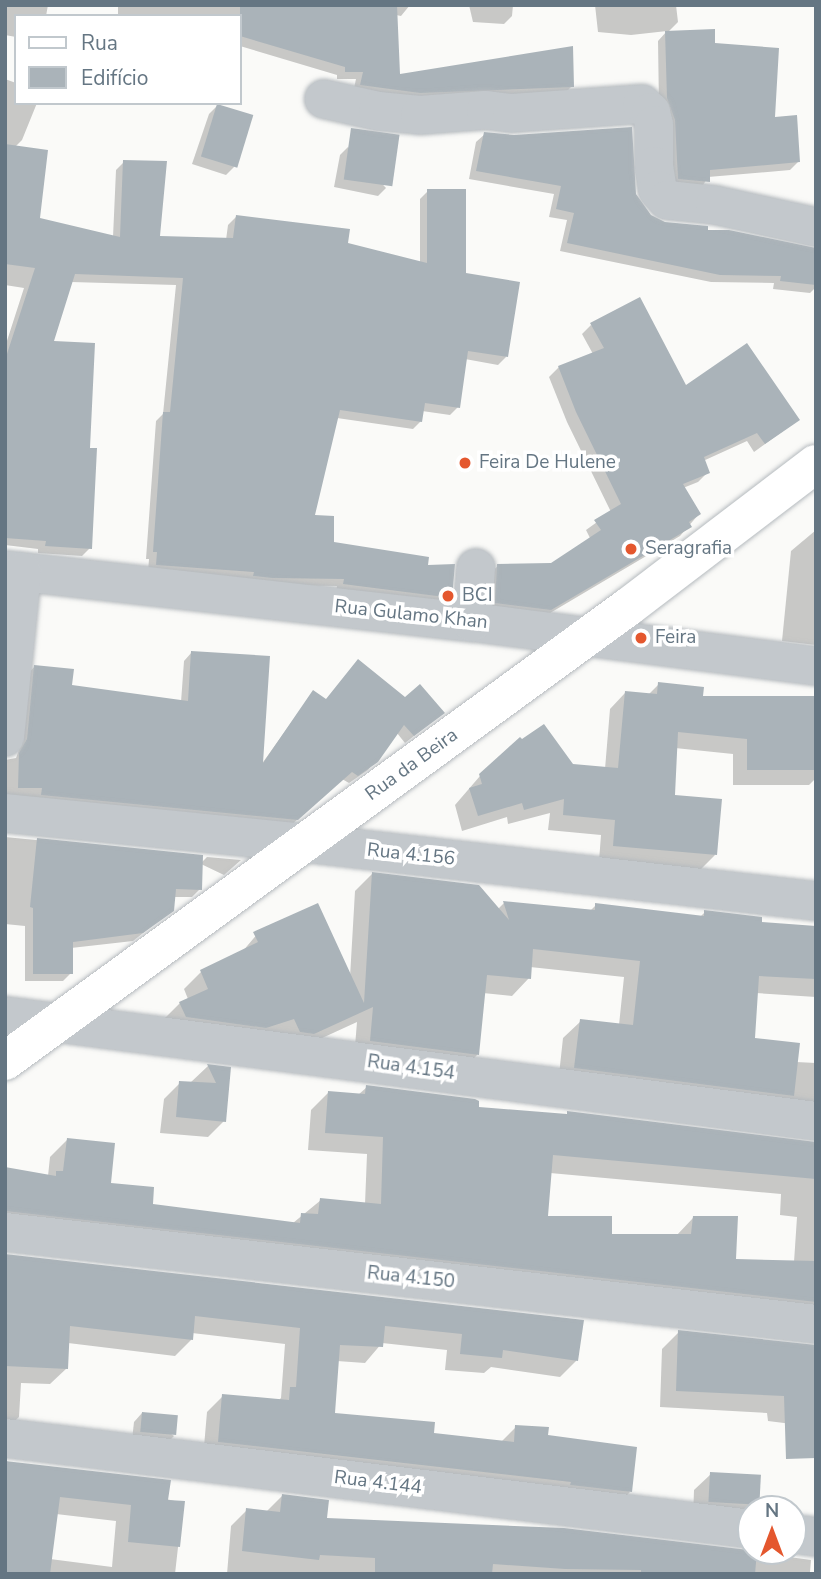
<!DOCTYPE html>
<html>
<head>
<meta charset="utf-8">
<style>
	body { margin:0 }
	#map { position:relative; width:821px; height:1579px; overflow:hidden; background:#fafaf8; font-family:"Nunito Sans",sans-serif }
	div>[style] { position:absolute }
	.shadow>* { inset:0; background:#0003 }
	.building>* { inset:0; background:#aab3b9; transform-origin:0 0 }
	.roads { filter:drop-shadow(0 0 2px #b5babe) drop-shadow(0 0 2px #b5babe) }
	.minor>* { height:38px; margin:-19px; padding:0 19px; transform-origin:19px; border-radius:19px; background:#c3c8cc }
	.major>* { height:38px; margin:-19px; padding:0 19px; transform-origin:19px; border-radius:19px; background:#fff }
	.dots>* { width:19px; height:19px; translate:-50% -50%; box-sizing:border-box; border:4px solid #fff; border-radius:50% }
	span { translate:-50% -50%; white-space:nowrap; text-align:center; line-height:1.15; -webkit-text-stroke:7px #fff; paint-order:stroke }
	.poi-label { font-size:19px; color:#657683 }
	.left { translate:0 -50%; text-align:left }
	.street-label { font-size:19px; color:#657683 }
	.frame { position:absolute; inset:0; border:7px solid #657683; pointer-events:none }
	.legend { position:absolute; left:14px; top:14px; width:228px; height:91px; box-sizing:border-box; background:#fff; border:2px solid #c1c8cd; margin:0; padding:9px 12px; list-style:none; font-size:21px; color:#657683 }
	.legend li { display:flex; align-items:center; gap:14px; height:35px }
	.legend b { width:35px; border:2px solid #c1c8cd }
	.north { position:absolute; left:737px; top:1495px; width:70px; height:70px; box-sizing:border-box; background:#fff; border:2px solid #c1c8cd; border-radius:50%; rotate:0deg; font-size:19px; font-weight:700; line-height:28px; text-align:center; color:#657683 }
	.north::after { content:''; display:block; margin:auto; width:24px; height:32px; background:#e4572e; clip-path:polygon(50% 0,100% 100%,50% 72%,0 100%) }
</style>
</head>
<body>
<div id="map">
	<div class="shadow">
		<div style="clip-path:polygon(5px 5px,48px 5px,46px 16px,16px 16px,16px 37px,5px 35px)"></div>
		<div style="clip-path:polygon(118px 5px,410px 5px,401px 16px,396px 15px,398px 76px,572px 86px,564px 94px,411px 100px,353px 93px,356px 79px,337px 79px,337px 75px,240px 46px,240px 16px,118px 16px)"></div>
		<div style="clip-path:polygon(469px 5px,513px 5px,512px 16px,504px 24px,473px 22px)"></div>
		<div style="clip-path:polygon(595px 5px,676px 5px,678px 22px,668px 32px,713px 45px,773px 119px,798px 162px,790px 170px,708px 177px,700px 190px,671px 187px,659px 107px,658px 41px,667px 31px,631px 35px,598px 32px)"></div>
		<div style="clip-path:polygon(5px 79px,16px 83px,16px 103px,37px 103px,22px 140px,14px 148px,5px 145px)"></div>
		<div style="clip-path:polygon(217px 106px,234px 167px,226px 175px,192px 164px,209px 114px)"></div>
		<div style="clip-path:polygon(485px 134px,635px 194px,650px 216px,664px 223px,816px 250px,816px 287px,810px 293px,773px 289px,774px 283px,711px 282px,560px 251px,567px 220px,549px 217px,554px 194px,469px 179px,476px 142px)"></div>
		<div style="clip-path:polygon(348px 147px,386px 188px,378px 196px,334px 187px,340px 155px)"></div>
		<div style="clip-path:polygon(124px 162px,158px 237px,226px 240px,228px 225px,236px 217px,420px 263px,420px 199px,428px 191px,464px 275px,506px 357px,498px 365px,465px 359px,458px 407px,450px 415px,422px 411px,421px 421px,413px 429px,337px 418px,313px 517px,332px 543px,426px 566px,450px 597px,442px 605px,336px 592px,337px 586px,263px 585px,148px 572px,149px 559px,146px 559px,156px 421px,163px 414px,176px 285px,71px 282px,52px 342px,89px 450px,90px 548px,82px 556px,38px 553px,38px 549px,5px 545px,5px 347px,24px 288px,5px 285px,5px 171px,38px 219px,113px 237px,116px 170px)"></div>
		<div style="clip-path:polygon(591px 325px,686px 387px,798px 420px,754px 452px,747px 441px,703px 461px,708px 472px,698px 482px,683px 488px,699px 514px,680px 536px,540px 619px,487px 612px,488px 575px,498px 566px,551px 565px,590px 538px,586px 530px,611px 512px,567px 422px,549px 377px,559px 367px,593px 354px,582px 334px)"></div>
		<div style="clip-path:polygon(816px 530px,816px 645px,782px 641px,791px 551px)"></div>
		<div style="clip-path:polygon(192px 652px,261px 765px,313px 692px,326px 701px,405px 699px,443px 713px,405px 743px,397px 733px,368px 770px,349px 783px,342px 779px,288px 828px,5px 799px,5px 760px,16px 758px,19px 750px,27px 675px,35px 666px,70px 687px,181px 702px,184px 661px)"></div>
		<div style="clip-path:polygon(659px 684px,701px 698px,816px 698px,816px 778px,809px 785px,733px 785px,733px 754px,675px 748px,673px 796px,715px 855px,700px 870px,599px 861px,601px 835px,548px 830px,550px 813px,508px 824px,507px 817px,462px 831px,455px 805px,480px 776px,572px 766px,605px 769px,610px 709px,625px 693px,648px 695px)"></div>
		<div style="clip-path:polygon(5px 837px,201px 856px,201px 863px,207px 857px,241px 860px,224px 875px,201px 864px,200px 889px,192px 897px,173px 897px,172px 910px,133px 941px,71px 948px,71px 973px,63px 981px,25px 981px,25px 926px,5px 924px)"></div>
		<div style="clip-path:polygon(372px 874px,498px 909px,504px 903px,590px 911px,596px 905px,700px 917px,705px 912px,760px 923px,816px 928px,816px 997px,756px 993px,753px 1040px,796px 1062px,816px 1063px,816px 1125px,558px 1084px,563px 1038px,581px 1021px,619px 1025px,624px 977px,530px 967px,529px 978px,512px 996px,483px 993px,477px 1055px,460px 1072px,354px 1058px,357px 1022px,296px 1050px,163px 1020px,180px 1003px,188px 999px,184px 989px,201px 972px,242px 952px,259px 932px,350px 977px,355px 891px)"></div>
		<div style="clip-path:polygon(208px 1066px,229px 1069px,224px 1121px,208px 1137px,160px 1133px,164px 1099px,180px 1083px,190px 1083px)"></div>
		<div style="clip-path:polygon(evenodd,367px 1087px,477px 1108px,565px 1116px,568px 1113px,816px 1144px,816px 1328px,5px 1228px,5px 1168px,48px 1176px,50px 1157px,67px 1140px,109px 1185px,152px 1206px,293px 1223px,321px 1200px,365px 1204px,367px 1154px,308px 1150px,311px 1110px,328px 1093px,358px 1095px,367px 1087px,550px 1173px,781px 1194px,780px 1215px,797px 1217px,794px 1262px,734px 1260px,693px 1218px,676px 1236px,610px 1235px,546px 1218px,550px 1173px)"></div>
		<div style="clip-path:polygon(5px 1256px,582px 1321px,576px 1361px,560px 1377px,491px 1367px,484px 1373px,445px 1370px,447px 1350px,382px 1343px,365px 1363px,337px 1361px,333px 1414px,432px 1435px,500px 1443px,516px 1427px,546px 1436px,630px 1492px,614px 1508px,203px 1458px,207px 1412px,223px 1396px,278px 1401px,281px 1398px,285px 1344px,192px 1333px,191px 1340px,175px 1356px,68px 1343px,67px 1368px,50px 1384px,21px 1383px,19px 1417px,5px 1430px)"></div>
		<div style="clip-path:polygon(679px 1332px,816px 1347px,816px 1427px,768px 1421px,767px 1413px,660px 1407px,662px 1349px)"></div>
		<div style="clip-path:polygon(142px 1413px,174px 1436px,166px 1444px,132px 1440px,134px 1422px)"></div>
		<div style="clip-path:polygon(evenodd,5px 1461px,183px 1503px,175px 1574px,5px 1574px,5px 1461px,56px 1514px,116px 1521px,112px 1567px,50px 1559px,56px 1514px)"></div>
		<div style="clip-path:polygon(711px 1474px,757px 1508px,751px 1509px,751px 1514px,693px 1518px,694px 1490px)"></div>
		<div style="clip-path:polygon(282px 1496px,326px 1520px,748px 1552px,778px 1551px,789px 1557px,811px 1560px,810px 1572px,816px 1574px,227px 1574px,231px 1526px,247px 1510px,266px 1512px)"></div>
	</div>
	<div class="building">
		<div style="clip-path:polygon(240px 5px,397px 5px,400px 74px,573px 46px,574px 87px,420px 93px,360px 85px,363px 72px,345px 72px,345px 67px,240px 36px)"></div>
		<div style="clip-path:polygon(715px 29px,715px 43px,779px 48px,775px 117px,797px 115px,800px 162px,710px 170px,710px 182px,678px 179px,675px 120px,667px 98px,665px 31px)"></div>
		<div style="left:217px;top:104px;width:38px;height:55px;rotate:17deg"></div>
		<div style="clip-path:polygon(632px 127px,636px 194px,651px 215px,665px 222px,708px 226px,708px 230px,729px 230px,816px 248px,816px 285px,780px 281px,781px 276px,720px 275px,567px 243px,574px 213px,556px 209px,561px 186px,476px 171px,484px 132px,514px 135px)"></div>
		<div style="left:351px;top:128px;width:49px;height:52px;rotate:8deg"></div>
		<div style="clip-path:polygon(5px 144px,48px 150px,40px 218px,120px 237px,123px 160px,167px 161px,160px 236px,233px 238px,236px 215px,350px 229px,348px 243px,427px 263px,427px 189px,466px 189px,466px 273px,520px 282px,508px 357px,468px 351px,460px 408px,425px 403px,422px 422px,340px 410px,315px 515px,334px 516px,334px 542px,429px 557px,428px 565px,455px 564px,452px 598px,343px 584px,344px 579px,272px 578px,253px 576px,254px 572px,156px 565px,157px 552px,153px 552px,163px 412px,170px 412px,183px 278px,75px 274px,54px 341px,95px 343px,90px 448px,97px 448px,92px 549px,45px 546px,46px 541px,5px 538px,5px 360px,35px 268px,5px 264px)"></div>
		<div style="clip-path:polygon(640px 297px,686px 385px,747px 343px,800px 420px,765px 444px,757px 433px,704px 457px,710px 473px,683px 484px,701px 514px,689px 522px,692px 527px,551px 610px,495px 603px,497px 564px,551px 563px,601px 530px,594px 520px,621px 504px,576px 412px,558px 366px,604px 348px,590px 323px)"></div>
		<div style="clip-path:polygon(191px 651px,270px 656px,263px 763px,313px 690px,326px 699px,358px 659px,405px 697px,420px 684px,445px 713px,414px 736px,404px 725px,378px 762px,358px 776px,352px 772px,298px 820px,41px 795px,42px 788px,18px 788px,19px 753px,27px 739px,34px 665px,74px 669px,72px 685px,188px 701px)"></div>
		<div style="clip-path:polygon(658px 682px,704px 687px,703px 696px,816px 696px,814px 770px,747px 770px,747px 739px,678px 732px,675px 795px,722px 799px,717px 855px,613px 846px,615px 820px,563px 815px,564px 799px,524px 810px,522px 803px,478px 816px,469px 788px,482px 784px,479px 774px,520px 737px,522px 739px,544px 724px,573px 764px,618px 768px,625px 691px,657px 694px)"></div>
		<div style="clip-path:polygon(37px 838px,203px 855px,202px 890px,176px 889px,174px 911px,143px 933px,73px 942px,73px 974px,33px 974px,33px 908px,30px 907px)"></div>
		<div style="clip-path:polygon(372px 872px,479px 885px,509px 920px,503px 901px,595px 910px,595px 903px,704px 916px,704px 910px,762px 917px,762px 922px,816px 926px,816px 979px,759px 976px,755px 1038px,800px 1043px,794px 1096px,574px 1068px,580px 1019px,633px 1025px,640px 961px,533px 949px,531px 979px,487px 975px,479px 1055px,370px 1041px,373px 1007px,314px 1034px,300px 1032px,294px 1019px,266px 1028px,186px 1017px,179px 1002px,208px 989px,200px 970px,258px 942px,253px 932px,318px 903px,364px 1003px)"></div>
		<div style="clip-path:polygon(207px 1064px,231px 1067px,226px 1122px,176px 1117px,179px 1081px,216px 1083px)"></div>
		<div style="clip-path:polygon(366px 1085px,475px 1099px,479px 1101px,479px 1107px,567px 1114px,567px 1111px,816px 1142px,816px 1179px,553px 1155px,548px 1216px,612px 1216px,612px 1234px,691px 1234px,693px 1216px,738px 1216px,736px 1259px,816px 1261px,816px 1302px,5px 1211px,5px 1167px,56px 1176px,56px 1171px,63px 1171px,67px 1138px,115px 1143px,111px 1183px,154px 1187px,153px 1204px,300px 1223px,301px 1213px,318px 1214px,320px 1198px,381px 1204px,383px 1137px,325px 1133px,328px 1091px,365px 1094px)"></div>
		<div style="clip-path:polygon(5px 1254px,584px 1320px,578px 1361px,503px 1350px,502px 1358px,460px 1354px,462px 1334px,385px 1326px,383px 1347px,340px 1345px,335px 1413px,435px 1422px,434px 1433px,514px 1442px,515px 1425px,549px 1427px,548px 1435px,637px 1447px,632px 1492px,570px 1485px,571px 1482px,218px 1442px,222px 1394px,289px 1400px,290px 1387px,296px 1387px,300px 1328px,195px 1316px,193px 1340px,70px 1326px,68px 1369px,5px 1366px)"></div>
		<div style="clip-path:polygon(678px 1330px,816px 1345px,816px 1458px,786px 1459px,784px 1396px,676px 1391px)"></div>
		<div style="left:142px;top:1412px;width:36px;height:20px;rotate:5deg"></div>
		<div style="clip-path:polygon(5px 1461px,171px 1480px,168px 1500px,185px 1501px,180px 1547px,128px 1542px,131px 1505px,60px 1497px,50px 1574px,5px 1574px)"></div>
		<div style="left:710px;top:1472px;width:51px;height:30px;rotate:3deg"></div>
		<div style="clip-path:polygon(282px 1494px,329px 1500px,327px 1518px,564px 1528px,757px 1551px,755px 1574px,641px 1574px,641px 1570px,565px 1569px,493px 1564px,492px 1574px,375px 1574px,375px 1558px,320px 1555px,319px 1560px,242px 1551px,246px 1508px,280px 1512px)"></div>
	</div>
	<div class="roads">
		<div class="minor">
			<div style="left:324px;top:99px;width:55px;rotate:12.5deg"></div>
			<div style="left:378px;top:111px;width:42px;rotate:5.4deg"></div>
			<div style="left:420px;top:115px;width:66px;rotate:-4.3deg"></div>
			<div style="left:486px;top:110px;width:26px;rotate:7deg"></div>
			<div style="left:512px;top:113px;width:130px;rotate:-4deg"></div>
			<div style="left:642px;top:104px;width:12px;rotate:42deg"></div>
			<div style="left:651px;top:112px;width:13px;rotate:77deg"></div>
			<div style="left:654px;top:125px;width:41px;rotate:90deg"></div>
			<div style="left:654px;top:166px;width:24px;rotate:81deg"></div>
			<div style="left:658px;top:190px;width:13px;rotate:48deg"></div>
			<div style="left:667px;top:200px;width:48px;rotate:5.9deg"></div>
			<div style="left:715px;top:205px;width:103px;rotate:12.3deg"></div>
			<div style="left:5px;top:570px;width:470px;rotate:6.4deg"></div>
			<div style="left:472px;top:622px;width:347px;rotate:7.3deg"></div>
			<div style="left:472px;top:622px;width:54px;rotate:-85.8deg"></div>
			<div style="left:5px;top:737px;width:166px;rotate:-84.1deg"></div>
			<div style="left:5px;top:813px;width:302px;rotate:5.7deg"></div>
			<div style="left:306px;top:843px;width:513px;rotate:6.49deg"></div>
			<div style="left:5px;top:1016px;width:818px;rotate:7.38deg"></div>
			<div style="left:5px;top:1232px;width:816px;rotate:6.47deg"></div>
			<div style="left:5px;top:1438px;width:752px;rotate:6.95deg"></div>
			<div style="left:793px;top:1534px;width:23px;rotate:7deg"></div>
		</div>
		<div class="major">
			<div style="left:5px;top:1061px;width:771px;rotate:-36.08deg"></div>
			<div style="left:628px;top:607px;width:236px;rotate:-37.3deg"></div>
		</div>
	</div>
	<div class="dots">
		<div style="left:465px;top:463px;background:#e4572e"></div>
		<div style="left:631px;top:549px;background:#e4572e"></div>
		<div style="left:448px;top:596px;background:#e4572e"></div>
		<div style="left:641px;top:638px;background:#e4572e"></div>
	</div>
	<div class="poi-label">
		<span class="left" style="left:479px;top:463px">Feira De Hulene</span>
		<span class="left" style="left:645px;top:549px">Seragrafia</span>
		<span class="left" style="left:462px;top:596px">BCI</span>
		<span class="left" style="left:655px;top:638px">Feira</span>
	</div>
	<div class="street-label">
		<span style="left:411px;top:615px;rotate:6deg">Rua Gulamo Khan</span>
		<span style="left:412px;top:765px;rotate:-36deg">Rua da Beira</span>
		<span style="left:411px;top:855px;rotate:6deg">Rua 4.156</span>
		<span style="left:411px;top:1068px;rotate:8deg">Rua 4.154</span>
		<span style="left:411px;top:1278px;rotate:6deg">Rua 4.150</span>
		<span style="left:378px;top:1483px;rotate:7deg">Rua 4.144</span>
	</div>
	<div class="frame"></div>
	<ul class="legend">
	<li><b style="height:9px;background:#fff"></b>Rua</li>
	<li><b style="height:19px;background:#aab3b9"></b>Edifício</li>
	</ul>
	<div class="north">N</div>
</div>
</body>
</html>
